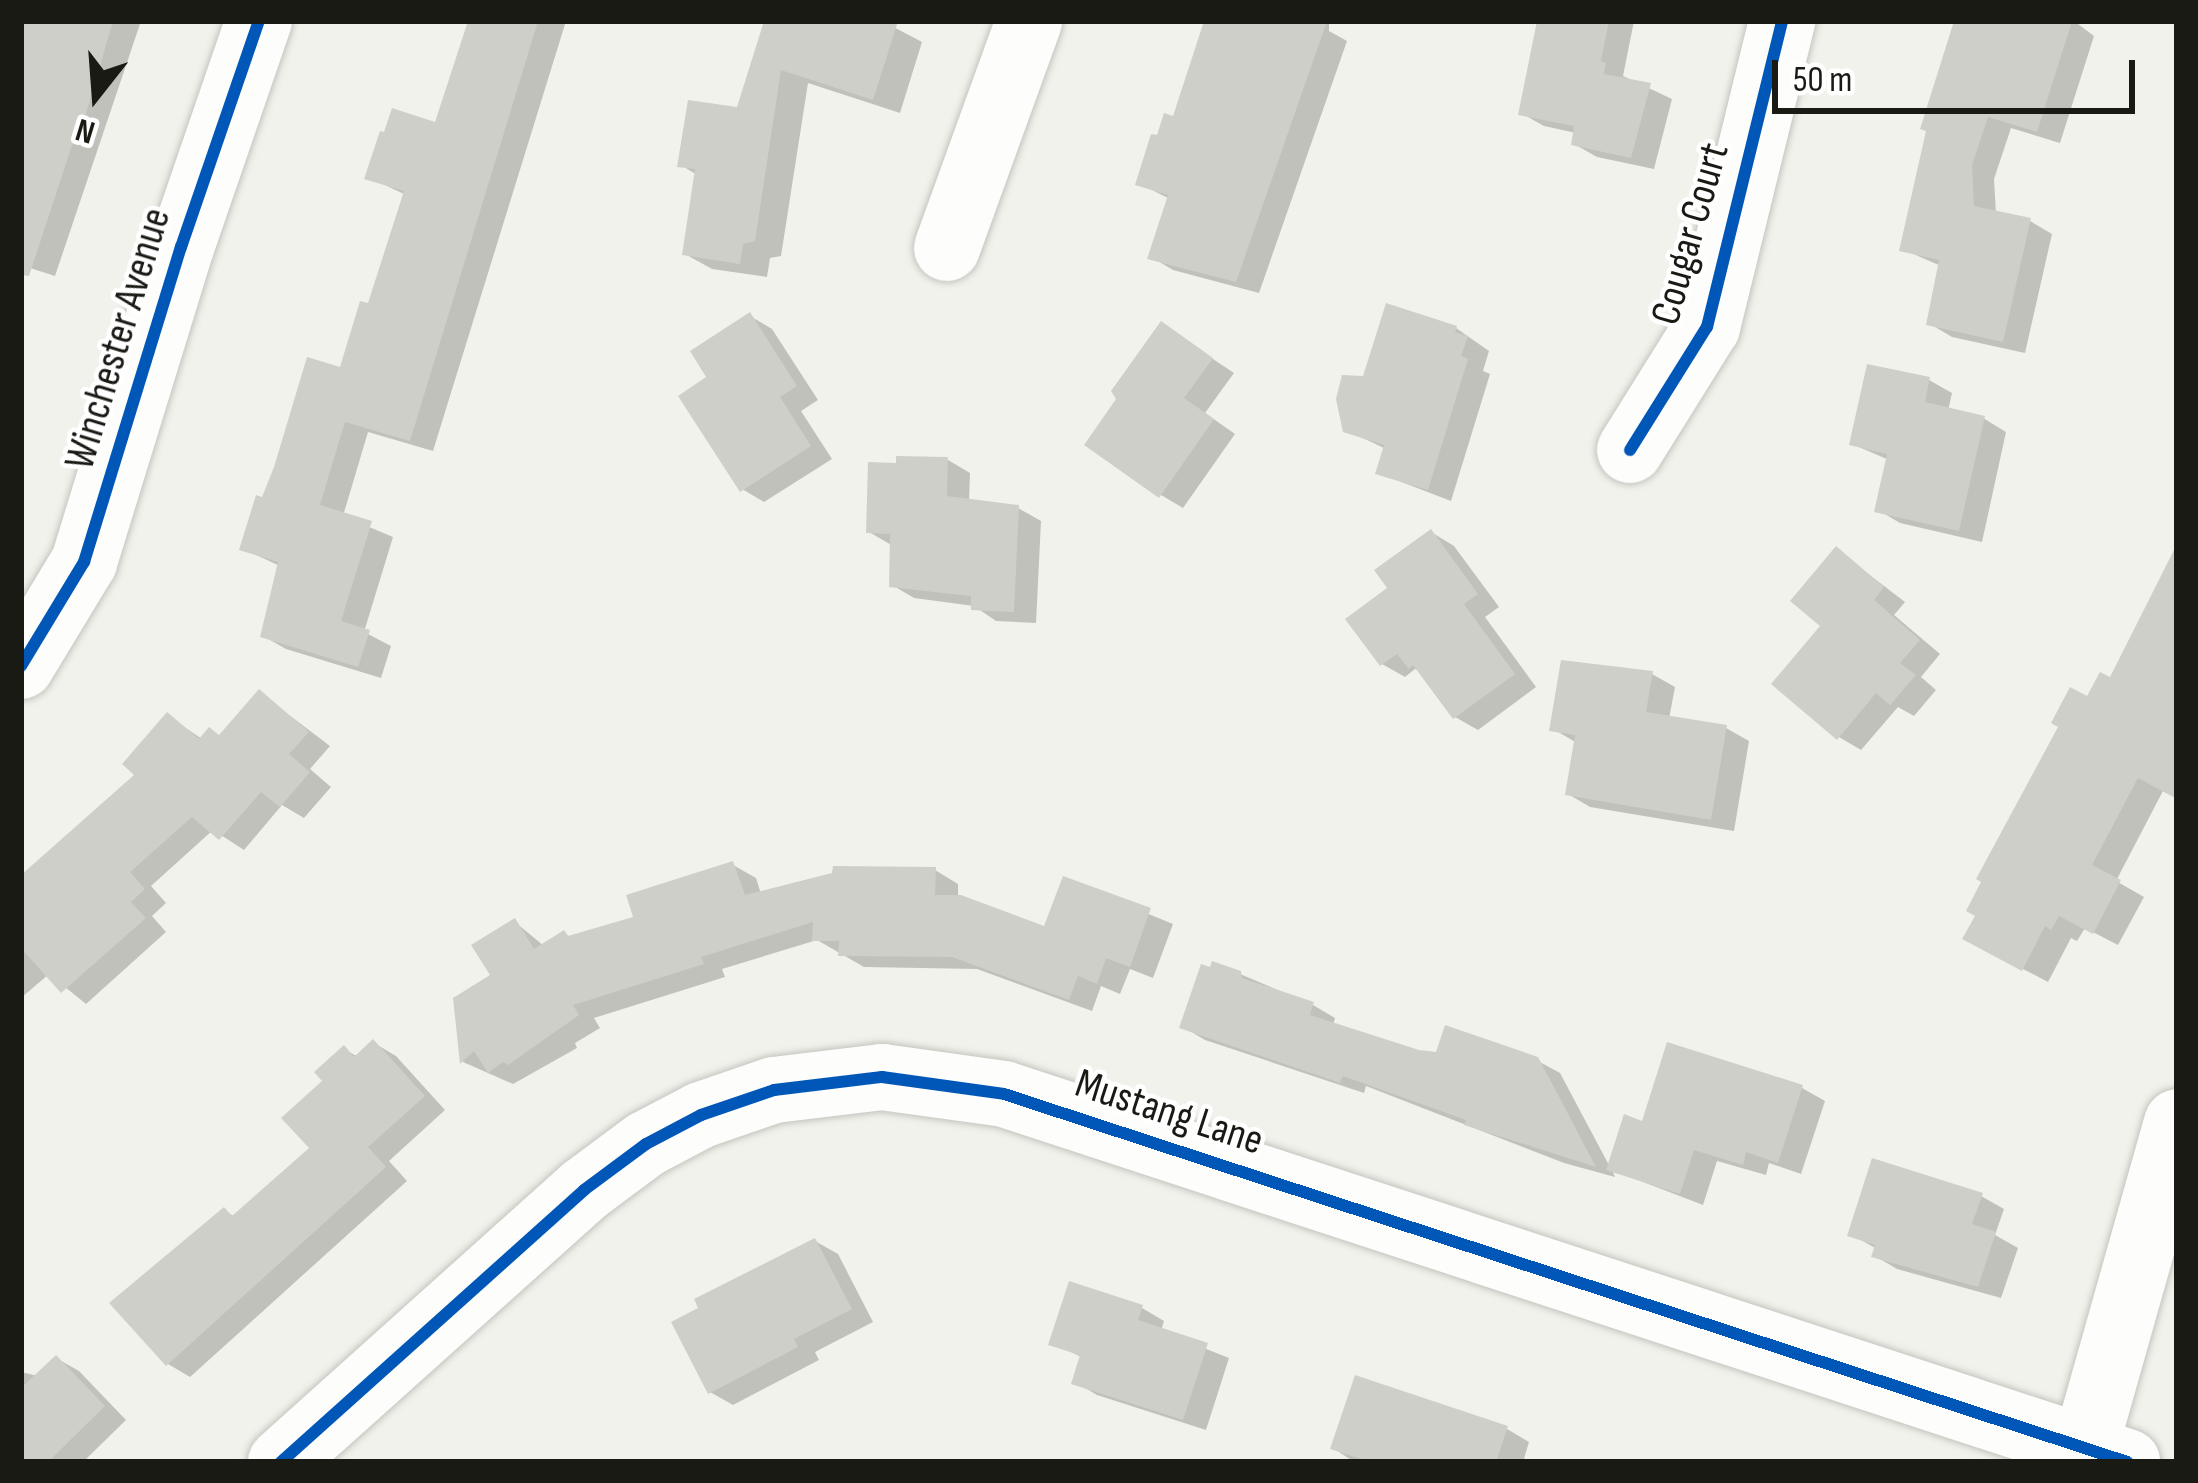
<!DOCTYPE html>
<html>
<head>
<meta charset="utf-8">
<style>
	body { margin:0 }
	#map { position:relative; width:2198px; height:1483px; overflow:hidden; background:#f2f2ec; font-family:"Sofia Sans Condensed",sans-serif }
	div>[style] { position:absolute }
	.shadow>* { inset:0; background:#0003 }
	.building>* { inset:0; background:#cfcfca }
	.roads { filter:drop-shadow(0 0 3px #c5c5c0) drop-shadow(0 0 3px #c5c5c0) }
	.minor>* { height:66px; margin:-33px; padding:0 33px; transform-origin:33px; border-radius:33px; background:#fdfdfc }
	.cycleway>* { height:12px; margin:-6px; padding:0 6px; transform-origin:6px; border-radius:6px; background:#0057b8 }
	span { translate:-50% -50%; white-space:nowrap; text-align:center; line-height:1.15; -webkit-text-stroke:9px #fff; paint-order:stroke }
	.street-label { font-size:42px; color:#1a1a15 }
	.frame { position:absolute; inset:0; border:24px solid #1a1a15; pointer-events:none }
	.north { position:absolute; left:36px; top:36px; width:120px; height:120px; -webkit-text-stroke:9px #fff; paint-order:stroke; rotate:197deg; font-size:33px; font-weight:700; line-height:48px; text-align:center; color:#1a1a15 }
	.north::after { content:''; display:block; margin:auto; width:42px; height:54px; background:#1a1a15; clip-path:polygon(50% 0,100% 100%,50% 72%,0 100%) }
	.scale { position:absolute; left:1772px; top:60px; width:363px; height:54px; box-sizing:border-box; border:6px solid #1a1a15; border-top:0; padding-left:15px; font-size:36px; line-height:42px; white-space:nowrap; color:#1a1a15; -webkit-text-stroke:9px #fff; paint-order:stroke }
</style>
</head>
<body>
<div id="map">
	<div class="shadow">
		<div style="clip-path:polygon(21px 21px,141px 21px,55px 276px,21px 265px)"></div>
		<div style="clip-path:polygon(471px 21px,566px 21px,433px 451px,368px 432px,343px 516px,393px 537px,364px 632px,391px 646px,381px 678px,286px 649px,263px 636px,280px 566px,243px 549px,264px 501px,342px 371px,370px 307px,406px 195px,368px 177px,437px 126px)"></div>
		<div style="clip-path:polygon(768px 21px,882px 21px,922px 42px,900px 113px,808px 83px,781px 256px,770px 258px,767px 277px,712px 269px,685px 254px,697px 175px,681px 165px,740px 110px)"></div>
		<div style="clip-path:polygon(1207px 21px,1329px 21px,1329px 31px,1347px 41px,1259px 293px,1173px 270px,1151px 257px,1170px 199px,1138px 183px,1159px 139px,1175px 120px)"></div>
		<div style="clip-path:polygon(1540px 21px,1634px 21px,1623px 76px,1672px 99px,1654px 169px,1597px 157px,1574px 144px,1576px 133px,1544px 126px,1521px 113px)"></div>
		<div style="clip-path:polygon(1957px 21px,2074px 21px,2094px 36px,2060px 143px,2011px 128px,1994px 179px,1996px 214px,2030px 221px,2052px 234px,2025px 353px,1952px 337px,1930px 324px,1941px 266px,1902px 249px)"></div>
		<div style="clip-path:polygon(750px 316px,772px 329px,818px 400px,801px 411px,832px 459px,764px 502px,742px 489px,711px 378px)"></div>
		<div style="clip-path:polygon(1162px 325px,1234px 373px,1205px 413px,1235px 434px,1183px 508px,1161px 495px,1120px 399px)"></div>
		<div style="clip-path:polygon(1456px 328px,1489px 351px,1483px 371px,1490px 374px,1451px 501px,1378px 473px,1386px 449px,1346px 430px,1365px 380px)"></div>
		<div style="clip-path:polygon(1929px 380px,1952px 393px,1948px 411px,1983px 418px,2006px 432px,1982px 542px,1900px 523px,1878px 510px,1889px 460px,1852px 444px)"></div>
		<div style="clip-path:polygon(948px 460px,970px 473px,969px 502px,1018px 508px,1041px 521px,1036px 623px,996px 621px,974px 606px,914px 598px,892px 585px,893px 546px,869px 532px)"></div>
		<div style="clip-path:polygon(1431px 532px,1454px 546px,1499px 607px,1485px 617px,1536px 687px,1478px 730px,1455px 717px,1424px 674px,1415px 669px,1405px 677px,1382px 664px)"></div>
		<div style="clip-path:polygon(1837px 550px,1905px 602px,1894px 615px,1940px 654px,1921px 677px,1936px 690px,1914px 716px,1898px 707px,1861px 750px,1839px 737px,1824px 626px)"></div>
		<div style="clip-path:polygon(2177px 575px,2177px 796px,2164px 789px,2116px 881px,2144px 897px,2118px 945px,2085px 928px,2077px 941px,2071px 938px,2048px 982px,1991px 952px,2089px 700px,2111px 681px)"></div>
		<div style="clip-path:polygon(1652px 674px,1675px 687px,1669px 719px,1726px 728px,1749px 741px,1734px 831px,1590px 807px,1568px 794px,1577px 743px,1553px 729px)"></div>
		<div style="clip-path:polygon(260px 693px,330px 746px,310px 769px,331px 787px,304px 818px,282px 805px,244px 850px,213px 830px,151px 886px,166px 903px,152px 916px,166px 932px,86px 1004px,49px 974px,21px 998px,21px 889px,138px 775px,168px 716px,202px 739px,221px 738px)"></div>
		<div style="clip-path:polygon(733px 865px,756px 878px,761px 894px,935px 870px,958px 884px,958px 898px,1046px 930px,1065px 880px,1173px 924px,1153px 978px,1130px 969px,1120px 994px,1101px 986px,1092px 1011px,977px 969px,864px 967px,817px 940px,722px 969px,725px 977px,594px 1018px,600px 1028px,575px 1043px,577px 1048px,513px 1084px,463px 1062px,456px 1000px,494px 976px,515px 922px,544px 946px,564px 933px,572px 938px,637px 919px)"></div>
		<div style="clip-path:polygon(1240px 974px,1313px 1005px,1335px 1018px,1333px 1025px,1418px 1053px,1536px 1060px,1560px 1073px,1610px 1167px,1644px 1124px,1802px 1088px,1825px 1101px,1801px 1174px,1769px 1163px,1766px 1175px,1717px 1161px,1703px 1205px,1612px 1170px,1615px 1177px,1564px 1163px,1366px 1086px,1364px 1093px,1205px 1040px,1183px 1027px)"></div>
		<div style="clip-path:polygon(374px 1043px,396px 1056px,445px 1110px,389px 1161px,407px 1181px,190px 1377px,168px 1364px,224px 1211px,236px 1217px,313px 1148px,327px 1082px,344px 1049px,358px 1057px)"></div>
		<div style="clip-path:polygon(1981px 1196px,2004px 1209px,1995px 1235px,2018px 1248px,2001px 1298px,1897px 1269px,1875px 1256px,1877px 1249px,1850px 1234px)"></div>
		<div style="clip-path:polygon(815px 1241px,838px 1254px,873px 1322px,815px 1352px,819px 1360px,733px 1405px,710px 1392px)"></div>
		<div style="clip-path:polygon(1142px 1308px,1164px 1321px,1161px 1331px,1229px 1358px,1206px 1430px,1097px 1395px,1075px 1382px,1094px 1363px,1052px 1343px)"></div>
		<div style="clip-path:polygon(56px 1358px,79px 1371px,126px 1420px,83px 1462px,21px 1462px,21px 1372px,38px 1376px)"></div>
		<div style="clip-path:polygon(1507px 1429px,1529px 1442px,1523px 1462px,1354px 1462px,1333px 1448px)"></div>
	</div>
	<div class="building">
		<div style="clip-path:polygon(21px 21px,113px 21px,80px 134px,76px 133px,29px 276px,21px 275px)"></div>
		<div style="clip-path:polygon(468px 21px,538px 21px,410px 441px,345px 422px,320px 505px,372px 521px,341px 621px,370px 630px,358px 667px,260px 637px,278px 562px,239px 550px,256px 495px,262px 497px,274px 467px,307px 357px,340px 367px,360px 301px,368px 303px,404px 191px,364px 179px,380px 131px,384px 132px,392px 108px,435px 122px)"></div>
		<div style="clip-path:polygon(764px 21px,898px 21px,873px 100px,781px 70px,755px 241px,743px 244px,740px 264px,682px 255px,695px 169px,677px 167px,688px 100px,737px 107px)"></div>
		<div style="clip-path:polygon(1204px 21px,1327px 21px,1236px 282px,1147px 259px,1168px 195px,1135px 185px,1151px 134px,1157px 135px,1164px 113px,1173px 116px)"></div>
		<div style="clip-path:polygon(1537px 21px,1609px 21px,1601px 61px,1606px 63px,1604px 74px,1651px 83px,1631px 158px,1571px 145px,1574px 126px,1518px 115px)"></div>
		<div style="clip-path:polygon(1954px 21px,2072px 21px,2037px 132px,1988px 117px,1972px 165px,1974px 206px,2031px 218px,2003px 342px,1926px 325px,1939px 260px,1899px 251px,1926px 131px,1920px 129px)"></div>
		<div style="clip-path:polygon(1386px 303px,1457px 326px,1455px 332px,1468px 336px,1461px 356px,1468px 359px,1428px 490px,1375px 474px,1384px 445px,1343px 432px,1336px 399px,1342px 375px,1363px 376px)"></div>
		<div style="clip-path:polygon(750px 312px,797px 386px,780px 397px,811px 446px,740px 492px,678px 396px,706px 377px,690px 351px)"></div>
		<div style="clip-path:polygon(1161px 321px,1213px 358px,1184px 398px,1214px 419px,1159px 498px,1084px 445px,1116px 399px,1111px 391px)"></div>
		<div style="clip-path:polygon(1867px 364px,1930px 377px,1925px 402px,1985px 416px,1959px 531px,1874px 512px,1887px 454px,1849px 445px)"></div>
		<div style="clip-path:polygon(896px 456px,948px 457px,947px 496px,1019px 505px,1014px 612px,971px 610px,971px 596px,889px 587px,890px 534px,866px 533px,868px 462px,896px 463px)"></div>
		<div style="clip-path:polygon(1431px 529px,1478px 594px,1464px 604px,1515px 674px,1453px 719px,1413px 665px,1409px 669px,1397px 654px,1380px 666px,1345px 619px,1387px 588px,1374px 570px)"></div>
		<div style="clip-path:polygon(2177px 544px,2177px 799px,2138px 778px,2092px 865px,2121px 880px,2093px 934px,2059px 916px,2051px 930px,2045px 926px,2022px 971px,1962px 939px,1975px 916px,1966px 911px,1981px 882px,1976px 879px,2058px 727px,2051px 723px,2070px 687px,2087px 696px,2100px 672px,2110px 677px)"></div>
		<div style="clip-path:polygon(1836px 546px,1884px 587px,1874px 600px,1920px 640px,1900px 663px,1916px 675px,1890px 705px,1876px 693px,1837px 740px,1771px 684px,1820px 626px,1790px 601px)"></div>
		<div style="clip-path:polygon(1561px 660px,1653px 671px,1646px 712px,1727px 725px,1711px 820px,1565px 795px,1575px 735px,1549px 731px)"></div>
		<div style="clip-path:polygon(259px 689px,309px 732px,289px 754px,310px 772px,280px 807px,261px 792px,219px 840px,192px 817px,130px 872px,145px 889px,131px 902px,146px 918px,61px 993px,21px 948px,21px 875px,134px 775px,122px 764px,167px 712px,199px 739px,209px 727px,219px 735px)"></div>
		<div style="clip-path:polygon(733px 861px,745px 895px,832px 873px,833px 866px,936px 867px,935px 895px,961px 895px,1044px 926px,1063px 876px,1151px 908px,1130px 967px,1106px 958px,1097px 984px,1078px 976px,1069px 1000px,952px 957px,838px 956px,839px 941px,812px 941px,813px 922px,701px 957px,704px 964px,573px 1005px,579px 1015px,508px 1065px,503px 1062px,488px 1073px,474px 1051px,460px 1064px,453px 998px,490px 975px,471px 945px,515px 918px,534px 949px,564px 930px,568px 936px,633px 917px,626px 895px)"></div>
		<div style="clip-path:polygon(1212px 961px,1241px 971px,1242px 978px,1314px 1002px,1310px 1015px,1419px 1050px,1436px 1052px,1445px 1025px,1538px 1057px,1596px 1167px,1464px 1125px,1466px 1120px,1343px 1076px,1340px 1083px,1179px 1028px,1201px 964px,1210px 967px)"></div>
		<div style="clip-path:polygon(373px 1039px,425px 1096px,368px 1147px,386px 1167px,166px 1366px,109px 1303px,224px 1207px,232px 1216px,309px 1148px,281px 1118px,322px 1081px,314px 1072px,344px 1045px,354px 1057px)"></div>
		<div style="clip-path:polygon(1667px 1042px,1803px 1085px,1778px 1163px,1746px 1152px,1743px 1165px,1694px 1150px,1680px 1194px,1606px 1170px,1624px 1114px,1642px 1121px)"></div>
		<div style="clip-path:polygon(1872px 1158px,1983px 1193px,1972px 1224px,1996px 1232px,1978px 1287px,1871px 1257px,1875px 1245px,1847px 1236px)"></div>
		<div style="clip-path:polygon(815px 1238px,852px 1309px,794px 1339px,798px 1347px,708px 1394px,671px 1322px,698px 1308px,694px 1299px)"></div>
		<div style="clip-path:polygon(1069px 1281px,1143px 1305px,1138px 1320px,1208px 1343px,1183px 1420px,1071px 1384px,1080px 1355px,1048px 1345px)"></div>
		<div style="clip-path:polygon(56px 1355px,105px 1406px,48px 1462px,21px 1462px,21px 1388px)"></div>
		<div style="clip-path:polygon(1355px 1375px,1508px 1426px,1496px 1462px,1371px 1462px,1330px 1449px)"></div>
	</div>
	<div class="roads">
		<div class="minor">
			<div style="left:947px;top:248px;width:241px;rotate:-70.1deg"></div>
			<div style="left:1630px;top:450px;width:145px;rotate:-58deg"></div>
			<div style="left:1707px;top:327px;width:315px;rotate:-76.2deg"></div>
			<div style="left:21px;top:666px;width:122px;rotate:-58.8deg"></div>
			<div style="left:84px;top:562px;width:330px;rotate:-72.9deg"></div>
			<div style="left:181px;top:247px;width:239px;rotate:-71deg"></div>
			<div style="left:281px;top:1462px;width:407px;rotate:-41.9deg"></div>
			<div style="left:584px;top:1190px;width:77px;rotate:-36.6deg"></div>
			<div style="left:646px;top:1144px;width:62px;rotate:-27.8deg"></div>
			<div style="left:701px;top:1115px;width:77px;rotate:-18.9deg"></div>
			<div style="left:774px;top:1090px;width:109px;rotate:-6.9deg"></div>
			<div style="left:882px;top:1077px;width:123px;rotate:7.9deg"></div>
			<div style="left:1004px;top:1094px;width:1182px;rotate:18.14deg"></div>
			<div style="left:2081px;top:1462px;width:353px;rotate:-74.2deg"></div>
		</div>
	</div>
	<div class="cycleway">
		<div style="left:1630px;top:450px;width:145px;rotate:-58deg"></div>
		<div style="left:1707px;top:327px;width:315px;rotate:-76.2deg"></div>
		<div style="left:21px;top:666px;width:122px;rotate:-58.8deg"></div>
		<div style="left:84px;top:562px;width:330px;rotate:-72.9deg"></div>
		<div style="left:181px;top:247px;width:239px;rotate:-71deg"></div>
		<div style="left:281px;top:1462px;width:407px;rotate:-41.9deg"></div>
		<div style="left:584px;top:1190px;width:77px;rotate:-36.6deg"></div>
		<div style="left:646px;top:1144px;width:62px;rotate:-27.8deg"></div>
		<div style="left:701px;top:1115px;width:77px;rotate:-18.9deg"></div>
		<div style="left:774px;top:1090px;width:109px;rotate:-6.9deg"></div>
		<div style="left:882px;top:1077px;width:123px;rotate:7.9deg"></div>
		<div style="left:1004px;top:1094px;width:1182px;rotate:18.14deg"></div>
	</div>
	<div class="street-label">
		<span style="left:1691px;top:234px;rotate:-74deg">Cougar Court</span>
		<span style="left:119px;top:339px;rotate:-73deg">Winchester Avenue</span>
		<span style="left:1169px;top:1113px;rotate:18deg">Mustang Lane</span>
	</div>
	<div class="frame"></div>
	<div class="north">N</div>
	<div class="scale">50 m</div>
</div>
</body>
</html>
